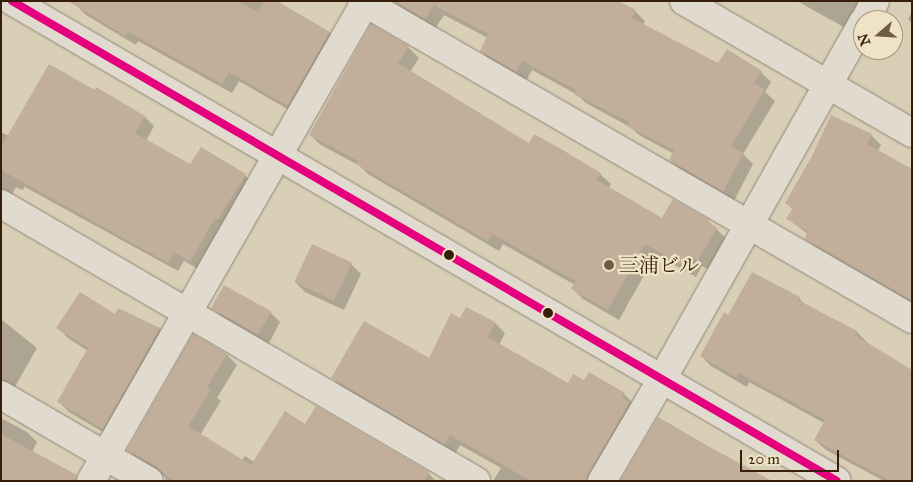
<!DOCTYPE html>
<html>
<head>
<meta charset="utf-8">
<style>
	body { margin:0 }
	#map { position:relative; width:913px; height:482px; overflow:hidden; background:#d9ceb6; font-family:"IM FELL Great Primer","Noto Serif JP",serif }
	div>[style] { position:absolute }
	.shadow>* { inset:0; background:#0003 }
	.building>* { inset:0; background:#c1af9c; transform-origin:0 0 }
	.roads { filter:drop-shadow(0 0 1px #8f8676) drop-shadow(0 0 1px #8f8676) }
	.minor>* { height:28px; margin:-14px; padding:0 14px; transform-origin:14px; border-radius:14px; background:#e1dbcf }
	.tertiary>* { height:28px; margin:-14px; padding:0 14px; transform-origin:14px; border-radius:14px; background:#e1dbcf }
	.bus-1>* { height:8px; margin:-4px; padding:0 4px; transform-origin:4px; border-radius:4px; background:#e5007d }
	.dots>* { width:14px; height:14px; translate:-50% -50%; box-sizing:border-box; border:2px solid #efe3c6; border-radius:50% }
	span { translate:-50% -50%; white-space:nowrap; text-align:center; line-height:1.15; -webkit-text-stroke:4.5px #efe3c6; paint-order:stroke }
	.poi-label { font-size:20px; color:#371e0a }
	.left { translate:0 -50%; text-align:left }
	.frame { position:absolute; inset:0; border:2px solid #371e0a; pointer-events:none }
	.north { position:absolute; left:853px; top:10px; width:50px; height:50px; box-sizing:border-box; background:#efe3c6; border:1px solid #a5947b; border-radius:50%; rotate:251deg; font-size:14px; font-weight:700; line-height:20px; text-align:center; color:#371e0a }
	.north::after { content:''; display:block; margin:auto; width:18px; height:22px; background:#705c46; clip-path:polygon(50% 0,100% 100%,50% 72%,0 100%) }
	.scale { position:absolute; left:740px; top:450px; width:99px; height:22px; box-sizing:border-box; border:2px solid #371e0a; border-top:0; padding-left:6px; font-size:15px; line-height:18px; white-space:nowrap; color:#371e0a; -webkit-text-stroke:4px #efe3c6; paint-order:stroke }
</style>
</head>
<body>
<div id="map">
	<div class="shadow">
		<div style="clip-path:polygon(78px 1px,275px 1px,330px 33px,340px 43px,298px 115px,239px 81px,232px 93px,138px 41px,136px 45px,86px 15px,76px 5px)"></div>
		<div style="clip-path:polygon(392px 1px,616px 1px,635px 11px,645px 21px,643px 25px,719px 65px,761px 72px,771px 82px,765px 92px,775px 101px,743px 154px,753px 164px,734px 201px,680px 170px,670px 160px,674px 154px,639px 135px,630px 127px,586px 103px,576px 94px,532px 70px,526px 81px,491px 61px,481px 51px,488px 38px,444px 15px,435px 29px)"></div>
		<div style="clip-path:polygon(797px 1px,866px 1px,849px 30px)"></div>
		<div style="clip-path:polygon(912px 12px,912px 23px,908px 19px)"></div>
		<div style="clip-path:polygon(408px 47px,419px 58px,410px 72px,529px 144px,600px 174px,611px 184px,608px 189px,663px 220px,708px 221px,727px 239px,709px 270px,702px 266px,696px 277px,656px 254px,619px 320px,583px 299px,573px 289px,575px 285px,503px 244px,499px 251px,368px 174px,360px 166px,321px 145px,310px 135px)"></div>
		<div style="clip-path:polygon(145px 117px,154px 126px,146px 141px,191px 166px,245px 175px,254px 185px,200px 270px,184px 261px,178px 271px,25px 187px,22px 190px,16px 187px,11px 196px,1px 190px,1px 132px,9px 136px)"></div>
		<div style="clip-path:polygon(871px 135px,881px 145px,878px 151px,912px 170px,912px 304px,816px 249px,806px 238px,808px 234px,788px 219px,793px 210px,787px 203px)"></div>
		<div style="clip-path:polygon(351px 264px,361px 274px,344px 310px,305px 292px,295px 282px)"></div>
		<div style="clip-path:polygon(799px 298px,805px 305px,857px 332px,867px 342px,912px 481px,884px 481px,826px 450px,815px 440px,824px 423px,749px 382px,747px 387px,711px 366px,701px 356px,729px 317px)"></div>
		<div style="clip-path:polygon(213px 308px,270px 312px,280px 322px,268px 345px,223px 318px)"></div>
		<div style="clip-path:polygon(119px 310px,160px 329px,170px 339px,113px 438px,69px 412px,59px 402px,88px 351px,68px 338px,58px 328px,116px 316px)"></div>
		<div style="clip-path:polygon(1px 319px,37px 348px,13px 390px,1px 394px)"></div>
		<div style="clip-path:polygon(461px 319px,495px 323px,505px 333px,499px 345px,569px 385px,585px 382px,624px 394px,634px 404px,600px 481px,493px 481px,501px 468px,460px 445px,455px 454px,343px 389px,333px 378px,429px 360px)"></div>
		<div style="clip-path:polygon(194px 336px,227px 355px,237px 365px,217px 398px,221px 401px,200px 435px,241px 461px,245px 456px,254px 462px,306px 425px,428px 473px,436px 481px,166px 481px,165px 477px,139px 460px,128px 450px)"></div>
		<div style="clip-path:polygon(1px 418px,27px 432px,37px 442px,32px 452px,80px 481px,1px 481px)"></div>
	</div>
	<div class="building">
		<div style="clip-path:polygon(68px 1px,238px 1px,258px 12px,264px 1px,277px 1px,330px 32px,288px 106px,229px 72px,222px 84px,128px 32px,125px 36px)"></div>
		<div style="clip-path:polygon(394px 1px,618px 1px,636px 10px,632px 18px,718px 63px,727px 49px,762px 71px,754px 83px,765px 90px,731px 146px,743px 153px,723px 192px,669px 160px,674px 150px,627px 126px,629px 122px,574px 94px,576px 90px,522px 61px,516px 72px,480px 51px,488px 34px,434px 5px,425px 19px)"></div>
		<div style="clip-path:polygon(371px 24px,409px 46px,398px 63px,529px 143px,534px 134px,561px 149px,601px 173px,597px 180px,662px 218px,673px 199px,709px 220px,708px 222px,717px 228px,698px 260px,691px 257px,685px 267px,645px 244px,608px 310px,571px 289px,576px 281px,492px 234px,488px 241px,356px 164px,358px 161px,309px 135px)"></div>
		<div style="clip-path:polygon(49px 64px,95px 90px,96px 87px,145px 116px,135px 133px,190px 164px,201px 147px,246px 174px,218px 220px,215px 218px,190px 262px,174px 252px,168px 263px,1px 170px,1px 147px)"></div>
		<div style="clip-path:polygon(831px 115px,872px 134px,867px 144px,912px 169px,912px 301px,804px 239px,808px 231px,786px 219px,793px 208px,785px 203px,812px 156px)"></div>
		<div style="left:312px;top:244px;width:44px;height:42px;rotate:25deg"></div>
		<div style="clip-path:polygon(752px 272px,800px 297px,798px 300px,857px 331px,855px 335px,912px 370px,912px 481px,891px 481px,814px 440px,825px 420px,739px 373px,736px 377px,700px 356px,724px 312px,728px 315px)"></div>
		<div style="left:224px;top:285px;width:54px;height:27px;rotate:29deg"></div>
		<div style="clip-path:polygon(80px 292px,115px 314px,118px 308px,160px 328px,103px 429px,57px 402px,88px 348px,56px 328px)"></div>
		<div style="clip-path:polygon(466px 307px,495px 322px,488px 337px,568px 383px,573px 374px,584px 380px,589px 372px,625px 393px,622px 397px,630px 402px,589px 473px,586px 481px,531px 481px,450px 435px,444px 445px,331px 378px,364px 321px,429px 358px,451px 313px,460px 318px)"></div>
		<div style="clip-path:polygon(193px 334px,227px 354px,207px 387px,211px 390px,188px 426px,251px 465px,285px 411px,305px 424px,316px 406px,429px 472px,424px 481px,174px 481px,163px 473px,157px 467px,127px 450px)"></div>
		<div style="clip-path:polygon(658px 417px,708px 446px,772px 481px,620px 481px)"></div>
		<div style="clip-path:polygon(1px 434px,77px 475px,75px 481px,1px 481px)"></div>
	</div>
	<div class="roads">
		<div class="minor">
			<div style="left:362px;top:1px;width:635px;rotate:30.04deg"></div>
			<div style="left:684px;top:1px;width:263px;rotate:30.1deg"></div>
			<div style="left:865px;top:20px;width:21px;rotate:-62deg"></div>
			<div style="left:1px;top:204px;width:550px;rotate:30.25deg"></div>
			<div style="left:1px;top:395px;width:171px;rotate:30.2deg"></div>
			<div style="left:91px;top:481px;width:553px;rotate:-60.19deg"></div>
			<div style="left:602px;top:481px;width:118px;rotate:-59.5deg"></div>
			<div style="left:662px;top:379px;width:409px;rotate:-60.6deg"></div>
		</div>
		<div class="tertiary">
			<div style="left:12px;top:1px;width:954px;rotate:30.19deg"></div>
		</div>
	</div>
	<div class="bus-1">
		<div style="left:12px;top:1px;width:954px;rotate:30.19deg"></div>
	</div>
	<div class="dots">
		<div style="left:449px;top:255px;background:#371e0a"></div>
		<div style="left:609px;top:265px;background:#705c46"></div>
		<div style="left:548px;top:313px;background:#371e0a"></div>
	</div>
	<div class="poi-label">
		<span class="left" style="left:619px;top:265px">三浦ビル</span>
	</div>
	<div class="frame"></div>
	<div class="north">N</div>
	<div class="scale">20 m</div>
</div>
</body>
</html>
